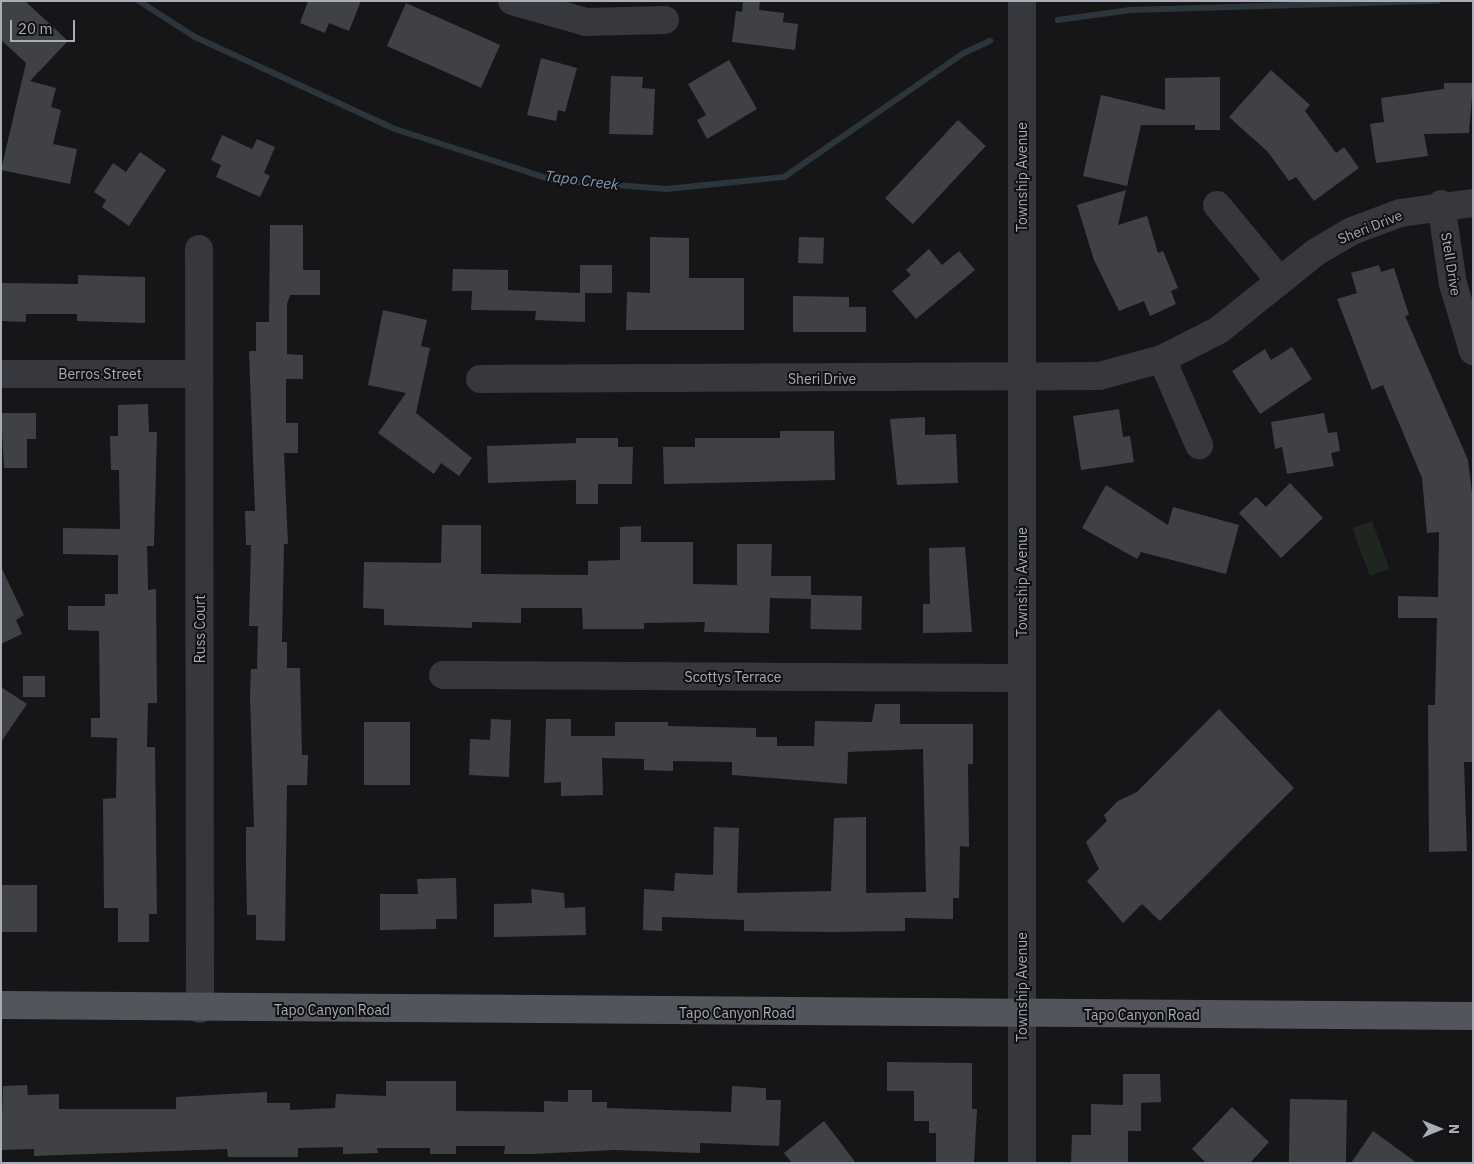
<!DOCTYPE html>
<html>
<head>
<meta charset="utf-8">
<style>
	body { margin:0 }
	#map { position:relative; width:1474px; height:1164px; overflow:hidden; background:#161618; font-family:"IBM Plex Sans",sans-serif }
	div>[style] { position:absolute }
	.green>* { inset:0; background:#1e261f; transform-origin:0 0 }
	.stream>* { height:6px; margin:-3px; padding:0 3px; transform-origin:3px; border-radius:3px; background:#2c353c }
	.building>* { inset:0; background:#404145; transform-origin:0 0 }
	.minor>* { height:28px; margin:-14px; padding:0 14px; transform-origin:14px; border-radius:14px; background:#37383d }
	.major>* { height:28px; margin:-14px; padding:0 14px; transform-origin:14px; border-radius:14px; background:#53555c }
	span { translate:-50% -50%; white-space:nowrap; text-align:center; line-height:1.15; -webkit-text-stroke:4px #111113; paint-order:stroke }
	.street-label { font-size:14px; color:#a8adb8 }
	.water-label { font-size:15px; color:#7f9bb3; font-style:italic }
	.frame { position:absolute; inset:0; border:2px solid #a8adb8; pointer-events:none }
	.north { position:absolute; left:1414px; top:1104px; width:50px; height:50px; -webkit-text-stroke:4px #111113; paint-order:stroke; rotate:90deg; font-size:14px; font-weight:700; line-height:20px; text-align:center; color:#a8adb8 }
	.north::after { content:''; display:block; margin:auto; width:18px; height:22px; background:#a8adb8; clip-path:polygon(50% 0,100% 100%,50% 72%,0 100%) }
	.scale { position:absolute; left:10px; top:20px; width:65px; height:22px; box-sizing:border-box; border:2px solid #a8adb8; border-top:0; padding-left:6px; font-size:15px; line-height:18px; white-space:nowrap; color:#a8adb8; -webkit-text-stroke:4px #111113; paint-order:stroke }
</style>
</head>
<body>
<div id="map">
	<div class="green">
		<div style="left:1372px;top:521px;width:51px;height:21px;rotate:70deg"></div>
	</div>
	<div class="stream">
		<div style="left:139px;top:1px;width:67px;rotate:32.7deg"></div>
		<div style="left:195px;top:37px;width:220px;rotate:24.7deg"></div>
		<div style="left:395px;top:129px;width:166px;rotate:17.9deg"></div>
		<div style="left:553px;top:180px;width:114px;rotate:4.5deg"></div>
		<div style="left:667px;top:189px;width:118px;rotate:-5.9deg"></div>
		<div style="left:784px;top:177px;width:219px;rotate:-34.6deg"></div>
		<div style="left:964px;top:53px;width:29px;rotate:-25deg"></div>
		<div style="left:1058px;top:20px;width:73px;rotate:-7.9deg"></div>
		<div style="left:1130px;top:10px;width:308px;rotate:-1.7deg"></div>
	</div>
	<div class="building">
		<div style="clip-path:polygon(1px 1px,25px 1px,68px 41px,30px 81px,56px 88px,51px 107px,61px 110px,53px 144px,77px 149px,70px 184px,1px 170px,26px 63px,1px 40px)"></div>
		<div style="clip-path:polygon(308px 1px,361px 1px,349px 31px,329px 23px,325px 33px,300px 23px)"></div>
		<div style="clip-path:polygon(743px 1px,760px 1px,759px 10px,784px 13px,783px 22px,798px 24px,795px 50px,732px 42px,736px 11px,742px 12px)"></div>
		<div style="left:406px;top:3px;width:103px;height:47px;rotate:24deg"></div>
		<div style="clip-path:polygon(541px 58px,577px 68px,565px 112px,558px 110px,556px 121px,527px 115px)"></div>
		<div style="clip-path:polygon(729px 60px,757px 109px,707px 139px,697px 120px,706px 115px,688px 84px)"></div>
		<div style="clip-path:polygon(1271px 70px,1310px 105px,1305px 111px,1336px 153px,1344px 147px,1359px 168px,1314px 201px,1296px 177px,1289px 181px,1268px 152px,1229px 117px)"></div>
		<div style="clip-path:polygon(611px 76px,643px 77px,642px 88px,655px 89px,653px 135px,609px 134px)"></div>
		<div style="clip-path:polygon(1220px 77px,1220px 130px,1195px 130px,1195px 125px,1141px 125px,1127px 186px,1083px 176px,1101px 95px,1165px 110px,1165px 78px)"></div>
		<div style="clip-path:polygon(1444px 83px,1473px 83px,1469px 133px,1424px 134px,1428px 156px,1376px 163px,1370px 124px,1384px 122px,1381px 98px,1444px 89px)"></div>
		<div style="left:958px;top:120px;width:38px;height:107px;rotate:43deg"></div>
		<div style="clip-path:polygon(222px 135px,252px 149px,257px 139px,275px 147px,264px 173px,270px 176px,260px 197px,216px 177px,221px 165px,211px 160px)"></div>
		<div style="clip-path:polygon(140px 152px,166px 170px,129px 226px,102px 207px,106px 200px,94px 192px,113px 163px,126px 172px)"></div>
		<div style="clip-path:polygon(1126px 190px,1118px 225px,1147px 216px,1158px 253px,1163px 251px,1178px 288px,1171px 291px,1176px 304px,1150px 316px,1144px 301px,1119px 311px,1094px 260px,1077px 205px)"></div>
		<div style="clip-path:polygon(270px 225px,303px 225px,303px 270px,320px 270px,320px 295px,290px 295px,287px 304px,287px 354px,303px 355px,303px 379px,286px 379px,286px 423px,298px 423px,298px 453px,284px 453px,288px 544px,284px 544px,282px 642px,287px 642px,287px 668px,300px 668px,302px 755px,308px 755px,307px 785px,287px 785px,285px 941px,256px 940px,256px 915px,247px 915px,246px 864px,246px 827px,254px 827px,250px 696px,251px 669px,257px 669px,258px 626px,249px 626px,251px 545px,246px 545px,245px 511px,255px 511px,249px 351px,256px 351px,256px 322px,269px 322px)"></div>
		<div style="clip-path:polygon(650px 237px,689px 238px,689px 278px,744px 278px,744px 330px,626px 330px,627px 292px,650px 293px)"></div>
		<div style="left:799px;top:237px;width:25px;height:26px;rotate:2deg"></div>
		<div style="clip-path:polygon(929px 249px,942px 265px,959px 251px,975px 270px,916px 319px,892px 291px,911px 275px,906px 270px)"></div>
		<div style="clip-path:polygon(580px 265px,612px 265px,612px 293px,585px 293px,585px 322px,535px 320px,536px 311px,471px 310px,472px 291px,452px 291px,453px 269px,508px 270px,508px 290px,580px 293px)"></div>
		<div style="clip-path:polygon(1379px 265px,1381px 272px,1394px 268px,1409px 315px,1405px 316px,1468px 460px,1473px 501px,1473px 762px,1464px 762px,1467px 851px,1429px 852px,1428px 705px,1435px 705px,1437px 618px,1398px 618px,1398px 596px,1438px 597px,1439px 532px,1427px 533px,1422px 478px,1383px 385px,1372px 390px,1337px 299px,1357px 293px,1351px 273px)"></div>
		<div style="clip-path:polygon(78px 275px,145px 277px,145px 323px,77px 321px,77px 314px,26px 314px,26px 322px,1px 321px,1px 283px,78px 284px)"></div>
		<div style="clip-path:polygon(793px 296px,849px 297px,849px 307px,866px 307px,866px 332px,793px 332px)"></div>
		<div style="clip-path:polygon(383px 310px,427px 320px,421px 346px,430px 348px,416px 413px,472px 458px,459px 476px,441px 463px,434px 474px,378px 433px,406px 393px,368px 385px)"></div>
		<div style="clip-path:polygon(1292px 347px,1312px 379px,1260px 414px,1232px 371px,1265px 349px,1271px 360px)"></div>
		<div style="clip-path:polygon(148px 404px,149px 432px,157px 432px,154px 546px,147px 546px,148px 590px,156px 589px,157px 703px,148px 703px,147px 747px,155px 747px,157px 914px,149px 914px,149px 942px,118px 942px,118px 908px,104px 908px,103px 799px,116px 798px,117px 738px,91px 737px,91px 718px,100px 718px,99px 631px,68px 630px,68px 606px,105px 606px,105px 594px,118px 594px,118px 555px,63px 554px,63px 528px,120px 529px,119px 470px,111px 470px,110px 436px,118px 436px,118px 405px)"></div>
		<div style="clip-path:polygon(1119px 409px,1123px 437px,1130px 436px,1134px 462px,1081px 470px,1073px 416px)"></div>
		<div style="clip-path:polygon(1px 413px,36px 413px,36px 439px,27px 439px,27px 468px,4px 468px)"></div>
		<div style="clip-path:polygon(1324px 413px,1328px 433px,1337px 432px,1340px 451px,1331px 453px,1334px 466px,1287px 474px,1282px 447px,1275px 449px,1271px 422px)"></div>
		<div style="clip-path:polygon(925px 417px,925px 435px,956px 434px,958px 483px,897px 485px,890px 419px)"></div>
		<div style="clip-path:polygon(780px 431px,834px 431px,835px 480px,664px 484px,663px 447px,695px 447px,695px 438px,780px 438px)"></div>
		<div style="clip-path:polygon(576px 438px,618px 438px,618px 447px,633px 447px,632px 484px,598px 484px,598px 504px,576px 504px,576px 480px,488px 483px,487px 446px,576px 443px)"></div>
		<div style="clip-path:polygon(1290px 483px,1323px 518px,1281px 558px,1239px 513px,1256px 497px,1266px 507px)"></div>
		<div style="clip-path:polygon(1106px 485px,1168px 525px,1173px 507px,1239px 525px,1226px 574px,1141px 552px,1137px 559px,1082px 528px)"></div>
		<div style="clip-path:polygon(442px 525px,481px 525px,481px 574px,588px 575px,588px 561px,620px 560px,620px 527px,641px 526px,641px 542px,693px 542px,693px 584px,737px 585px,737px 544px,772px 544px,771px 576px,811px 576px,811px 599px,770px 598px,769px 633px,704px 632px,705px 622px,644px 623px,644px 629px,583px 629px,582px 608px,521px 608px,521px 623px,472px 622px,472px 628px,384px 625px,384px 609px,363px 608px,364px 562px,441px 563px)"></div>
		<div style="clip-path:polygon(965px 547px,972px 632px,923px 633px,923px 604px,930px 604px,929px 548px)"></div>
		<div style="clip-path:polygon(1px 567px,24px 615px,16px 620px,22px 634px,1px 644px)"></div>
		<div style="left:811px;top:595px;width:51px;height:34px;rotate:1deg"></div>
		<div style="left:23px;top:676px;width:22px;height:21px"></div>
		<div style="clip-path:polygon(1px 687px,27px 704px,1px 742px)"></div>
		<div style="clip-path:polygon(875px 704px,900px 704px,900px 724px,973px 724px,973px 764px,968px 764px,969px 847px,960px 846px,959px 898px,953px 898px,953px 919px,905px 918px,905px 931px,832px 932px,744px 931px,744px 920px,662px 917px,662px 931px,643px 930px,644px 889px,674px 891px,675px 873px,713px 875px,714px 827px,739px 828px,737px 893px,831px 891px,834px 818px,866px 817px,866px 893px,926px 892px,923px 749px,848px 752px,847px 784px,732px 775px,732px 762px,673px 761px,673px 771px,644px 770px,644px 759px,602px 758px,603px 795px,561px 796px,561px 782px,544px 783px,546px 719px,571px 719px,571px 736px,615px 736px,615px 722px,668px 722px,668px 726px,756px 728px,756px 737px,777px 737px,777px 746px,814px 746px,815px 721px,872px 722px)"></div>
		<div style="clip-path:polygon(1219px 709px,1294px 788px,1160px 921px,1142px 904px,1123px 923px,1087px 881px,1099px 869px,1086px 842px,1107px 821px,1104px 815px,1118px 801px,1137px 792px)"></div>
		<div style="clip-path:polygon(491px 719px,511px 720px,509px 777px,469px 775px,470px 739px,490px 740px)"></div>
		<div style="left:364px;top:722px;width:46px;height:63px"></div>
		<div style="clip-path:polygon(456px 878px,457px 919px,436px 919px,436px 929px,380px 930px,380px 894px,418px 894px,417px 879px)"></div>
		<div style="left:1px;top:885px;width:36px;height:47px"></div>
		<div style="clip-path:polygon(531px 889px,564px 893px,565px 908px,585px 907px,586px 935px,494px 937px,494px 904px,532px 903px)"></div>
		<div style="clip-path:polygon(887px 1062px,972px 1063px,972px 1109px,977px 1109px,974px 1163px,936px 1163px,936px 1133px,929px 1133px,929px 1121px,914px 1121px,914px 1091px,887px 1091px)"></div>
		<div style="clip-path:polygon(1123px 1074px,1160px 1074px,1161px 1102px,1141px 1103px,1141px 1131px,1128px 1131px,1128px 1163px,1071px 1162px,1072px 1135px,1091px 1135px,1091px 1104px,1123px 1105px)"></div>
		<div style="clip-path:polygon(386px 1081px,456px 1081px,456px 1111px,544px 1112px,544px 1101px,568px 1102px,568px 1090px,592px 1090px,592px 1102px,607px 1102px,607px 1108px,731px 1112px,732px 1086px,766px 1088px,766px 1100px,781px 1100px,779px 1146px,700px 1143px,700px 1153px,615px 1150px,533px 1154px,504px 1154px,505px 1146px,456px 1146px,456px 1154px,430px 1154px,430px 1148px,377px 1148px,378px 1153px,343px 1154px,343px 1147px,298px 1148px,298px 1157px,228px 1157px,227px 1149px,34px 1156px,34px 1149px,1px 1150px,3px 1086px,27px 1085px,28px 1095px,59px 1094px,59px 1109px,176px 1109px,176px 1097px,267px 1092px,267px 1103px,290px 1103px,290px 1110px,335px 1108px,336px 1094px,386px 1096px)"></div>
		<div style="left:1290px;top:1099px;width:57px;height:64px;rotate:1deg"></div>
		<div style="clip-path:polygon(1232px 1107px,1269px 1142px,1250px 1163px,1206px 1163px,1192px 1149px)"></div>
		<div style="clip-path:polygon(824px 1121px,856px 1163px,792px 1163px,784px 1153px)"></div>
		<div style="clip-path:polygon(1373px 1131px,1417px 1163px,1351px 1163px)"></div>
	</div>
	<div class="minor">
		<div style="left:512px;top:1px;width:77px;rotate:15.8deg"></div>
		<div style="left:586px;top:22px;width:79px;rotate:-1.5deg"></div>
		<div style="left:1022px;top:1px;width:1162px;rotate:90deg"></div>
		<div style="left:1441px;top:204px;width:81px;rotate:81.5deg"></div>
		<div style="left:1453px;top:284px;width:70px;rotate:73.4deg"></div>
		<div style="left:1217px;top:205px;width:97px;rotate:50.4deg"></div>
		<div style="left:199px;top:249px;width:760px;rotate:89.92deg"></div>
		<div style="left:1162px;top:359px;width:94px;rotate:66.7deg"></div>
		<div style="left:1px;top:374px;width:198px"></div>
		<div style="left:480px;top:379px;width:619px;rotate:-0.28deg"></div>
		<div style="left:1099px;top:376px;width:65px;rotate:-15.1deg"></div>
		<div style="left:1162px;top:359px;width:64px;rotate:-27deg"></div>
		<div style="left:1219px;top:330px;width:124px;rotate:-38.8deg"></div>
		<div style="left:1316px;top:252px;width:42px;rotate:-30.3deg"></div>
		<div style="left:1352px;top:231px;width:51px;rotate:-20.6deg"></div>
		<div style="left:1400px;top:213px;width:74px;rotate:-7.8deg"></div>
		<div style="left:443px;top:675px;width:579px;rotate:0.3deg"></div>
	</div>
	<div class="major">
		<div style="left:1px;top:1005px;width:1472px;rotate:0.43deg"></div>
	</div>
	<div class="street-label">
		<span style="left:1022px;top:177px;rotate:-90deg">Township Avenue</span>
		<span style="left:1370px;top:227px;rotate:-22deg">Sheri Drive</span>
		<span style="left:1451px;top:264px;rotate:81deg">Stell Drive</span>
		<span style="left:100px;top:374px">Berros Street</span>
		<span style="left:822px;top:379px">Sheri Drive</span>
		<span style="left:1022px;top:582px;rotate:-90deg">Township Avenue</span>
		<span style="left:200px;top:629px;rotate:-90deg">Russ Court</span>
		<span style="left:733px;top:677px">Scottys Terrace</span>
		<span style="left:1022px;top:987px;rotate:-90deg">Township Avenue</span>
		<span style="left:332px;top:1010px">Tapo Canyon Road</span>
		<span style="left:737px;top:1013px">Tapo Canyon Road</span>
		<span style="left:1142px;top:1015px">Tapo Canyon Road</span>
	</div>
	<div class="water-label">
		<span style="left:582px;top:180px;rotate:7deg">Tapo Creek</span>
	</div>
	<div class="frame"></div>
	<div class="north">N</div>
	<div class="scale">20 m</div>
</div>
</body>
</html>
